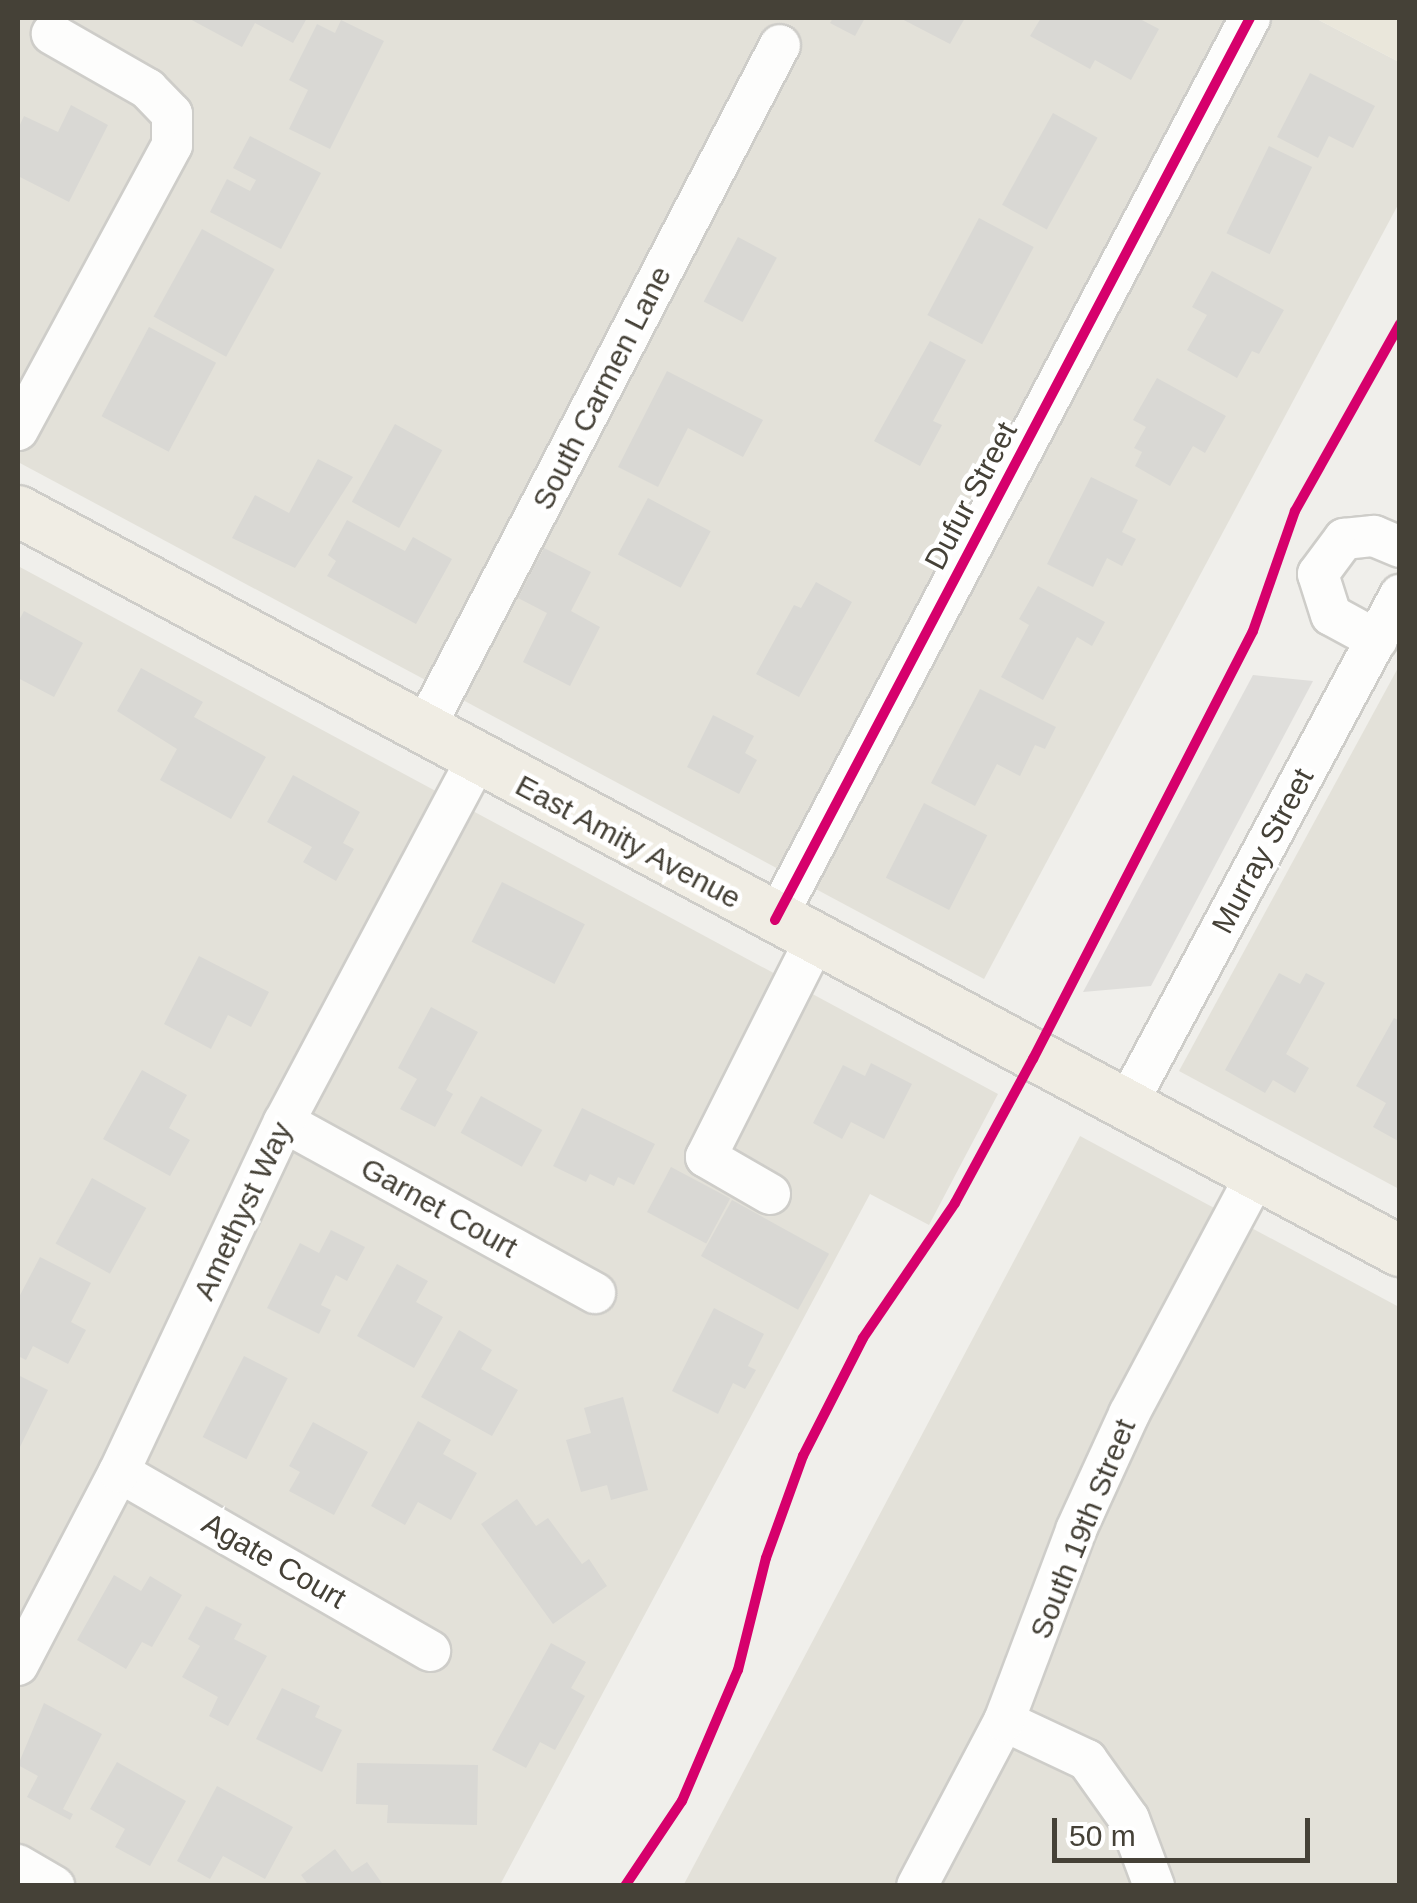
<!DOCTYPE html>
<style>
body{margin:0}
#map{position:relative;width:1417px;height:1903px;overflow:hidden;background:#f0efeb;font-family:Arial,sans-serif}
div>[style]{position:absolute}
[style*='--x']{left:calc(var(--x)*1px);top:calc(var(--y)*1px);width:calc(var(--w)*1px);rotate:calc(var(--a)*1deg)}
.residential>*{inset:0;background:#e3e1d9}
.education>*{inset:0;background:#eae7db}
.parking>*{inset:0;background:#dfdedb}
.building>*{inset:0;background:#d9d8d4;transform-origin:0 0}
.roads{filter:drop-shadow(2px 0 #cecdc9) drop-shadow(-2px 0 #cecdc9) drop-shadow(0 2px #cecdc9) drop-shadow(0 -2px #cecdc9)}
.minor>*{height:40px;margin:-20px;padding:0 20px;transform-origin:20px;border-radius:20px;background:#fdfdfc}
.major>*{height:50px;margin:-25px;padding:0 25px;transform-origin:25px;border-radius:25px;background:#f0ede4}
.cycleway>*{height:10px;margin:-5px;padding:0 5px;transform-origin:5px;border-radius:5px;background:#d6006c}
span{translate:-50% -50%;white-space:nowrap;text-align:center;line-height:1.15;-webkit-text-stroke:9px #fff;paint-order:stroke}
.street-label{font-size:30px;color:#454137}
.frame{position:absolute;inset:0;border:20px solid #454137;pointer-events:none}
.scale{position:absolute;left:1052px;top:1818px;width:258px;height:45px;box-sizing:border-box;border:5px solid #454137;border-top:0;padding-left:12px;font-size:30px;line-height:35px;white-space:nowrap;color:#454137;-webkit-text-stroke:8px #fff;paint-order:stroke}
</style>
<div id="map">
<div class="residential">
<i style="clip-path:polygon(18px 18px,1315px 18px,1399px 62px,1399px 203px,984px 979px,18px 462px)"></i>
<i style="clip-path:polygon(18px 566px,998px 1094px,929px 1225px,870px 1194px,500px 1885px,18px 1885px)"></i>
<i style="clip-path:polygon(1399px 666px,1399px 1189px,1179px 1071px)"></i>
<i style="clip-path:polygon(1080px 1136px,1399px 1307px,1399px 1885px,683px 1886px)"></i>
</div>
<div class="education">
<i style="clip-path:polygon(1315px 18px,1399px 18px,1399px 62px)"></i>
</div>
<div class="parking">
<i style="clip-path:polygon(1253px 675px,1313px 681px,1151px 986px,1083px 992px)"></i>
</div>
<div class="building">
<i style="clip-path:polygon(188px 18px,307px 18px,293px 43px,255px 23px,242px 47px)"></i>
<i style="clip-path:polygon(833px 18px,865px 18px,855px 36px,830px 23px)"></i>
<i style="clip-path:polygon(900px 18px,965px 18px,950px 44px)"></i>
<i style="clip-path:polygon(1041px 18px,1138px 18px,1159px 29px,1131px 80px,1095px 60px,1090px 69px,1030px 36px)"></i>
<i style="clip-path:polygon(341px 20px,384px 41px,330px 149px,289px 129px,308px 90px,289px 80px,317px 24px,335px 33px)"></i>
<i style="clip-path:polygon(1310px 73px,1375px 106px,1353px 148px,1329px 136px,1318px 158px,1277px 137px)"></i>
<i style="clip-path:polygon(71px 105px,108px 125px,69px 202px,18px 176px,18px 129px,24px 116px,58px 132px)"></i>
<i style="left:1053px;top:113px;width:51px;height:105px;rotate:29deg"></i>
<i style="clip-path:polygon(250px 136px,321px 173px,281px 249px,210px 212px,227px 179px,250px 191px,256px 180px,233px 168px)"></i>
<i style="left:1269px;top:146px;width:48px;height:97px;rotate:26deg"></i>
<i style="left:979px;top:218px;width:62px;height:110px;rotate:28deg"></i>
<i style="left:202px;top:229px;width:83px;height:100px;rotate:29deg"></i>
<i style="left:738px;top:237px;width:44px;height:73px;rotate:28deg"></i>
<i style="clip-path:polygon(1212px 271px,1284px 310px,1259px 354px,1252px 351px,1237px 378px,1187px 350px,1207px 315px,1192px 307px)"></i>
<i style="left:149px;top:327px;width:76px;height:101px;rotate:28deg"></i>
<i style="clip-path:polygon(930px 341px,966px 360px,933px 421px,942px 425px,920px 466px,874px 441px)"></i>
<i style="clip-path:polygon(667px 371px,763px 420px,743px 457px,688px 428px,658px 487px,618px 467px)"></i>
<i style="clip-path:polygon(1157px 378px,1226px 416px,1205px 453px,1193px 446px,1170px 486px,1135px 466px,1142px 452px,1134px 448px,1146px 427px,1133px 420px)"></i>
<i style="left:395px;top:424px;width:54px;height:89px;rotate:29deg"></i>
<i style="clip-path:polygon(318px 459px,353px 477px,295px 568px,232px 538px,255px 495px,289px 513px)"></i>
<i style="clip-path:polygon(1091px 477px,1138px 500px,1122px 532px,1136px 539px,1122px 566px,1107px 558px,1093px 587px,1047px 564px)"></i>
<i style="left:648px;top:498px;width:71px;height:64px;rotate:28deg"></i>
<i style="clip-path:polygon(347px 520px,405px 551px,413px 537px,452px 559px,416px 624px,327px 576px,336px 561px,328px 555px)"></i>
<i style="clip-path:polygon(544px 548px,591px 572px,571px 611px,600px 627px,570px 686px,523px 662px,547px 613px,518px 598px)"></i>
<i style="clip-path:polygon(816px 582px,852px 602px,799px 697px,756px 674px,794px 605px,801px 608px)"></i>
<i style="clip-path:polygon(1038px 586px,1105px 622px,1092px 646px,1077px 637px,1043px 700px,1001px 677px,1029px 625px,1019px 619px)"></i>
<i style="clip-path:polygon(24px 611px,83px 643px,54px 697px,18px 678px,18px 622px)"></i>
<i style="clip-path:polygon(141px 668px,203px 702px,194px 717px,266px 757px,231px 819px,160px 780px,177px 749px,117px 711px)"></i>
<i style="clip-path:polygon(980px 689px,1056px 727px,1045px 749px,1035px 745px,1020px 776px,997px 764px,975px 806px,931px 783px)"></i>
<i style="clip-path:polygon(713px 715px,754px 736px,745px 753px,757px 760px,739px 794px,687px 767px)"></i>
<i style="clip-path:polygon(293px 775px,360px 812px,343px 843px,354px 849px,336px 881px,303px 862px,312px 847px,267px 822px)"></i>
<i style="left:924px;top:803px;width:71px;height:84px;rotate:27deg"></i>
<i style="left:502px;top:882px;width:93px;height:67px;rotate:27deg"></i>
<i style="clip-path:polygon(199px 956px,269px 992px,251px 1027px,228px 1015px,211px 1049px,164px 1024px)"></i>
<i style="clip-path:polygon(1279px 973px,1300px 984px,1306px 973px,1325px 983px,1286px 1054px,1309px 1068px,1295px 1093px,1273px 1080px,1265px 1093px,1225px 1070px)"></i>
<i style="clip-path:polygon(431px 1007px,478px 1032px,446px 1090px,453px 1094px,435px 1127px,400px 1109px,417px 1079px,398px 1068px)"></i>
<i style="clip-path:polygon(1394px 1018px,1400px 1021px,1400px 1142px,1373px 1127px,1386px 1103px,1356px 1086px)"></i>
<i style="clip-path:polygon(871px 1063px,912px 1084px,884px 1139px,851px 1122px,842px 1139px,813px 1123px,843px 1065px,865px 1076px)"></i>
<i style="clip-path:polygon(142px 1070px,187px 1095px,169px 1128px,190px 1140px,170px 1176px,103px 1139px)"></i>
<i style="left:481px;top:1096px;width:70px;height:42px;rotate:29deg"></i>
<i style="clip-path:polygon(582px 1108px,655px 1144px,634px 1185px,618px 1177px,614px 1186px,590px 1174px,586px 1182px,553px 1166px)"></i>
<i style="left:671px;top:1167px;width:67px;height:51px;rotate:28deg"></i>
<i style="left:92px;top:1178px;width:62px;height:75px;rotate:29deg"></i>
<i style="left:732px;top:1200px;width:111px;height:64px;rotate:29deg"></i>
<i style="clip-path:polygon(331px 1230px,365px 1247px,347px 1281px,336px 1275px,321px 1305px,331px 1310px,319px 1334px,267px 1308px,300px 1243px,319px 1253px)"></i>
<i style="clip-path:polygon(40px 1257px,91px 1283px,71px 1322px,86px 1330px,68px 1364px,33px 1346px,26px 1360px,18px 1356px,18px 1299px)"></i>
<i style="clip-path:polygon(397px 1264px,428px 1281px,416px 1302px,443px 1317px,414px 1368px,357px 1336px)"></i>
<i style="clip-path:polygon(714px 1308px,764px 1334px,748px 1366px,756px 1370px,745px 1389px,733px 1383px,718px 1414px,672px 1391px)"></i>
<i style="clip-path:polygon(459px 1330px,492px 1350px,481px 1369px,518px 1390px,492px 1436px,421px 1397px)"></i>
<i style="left:244px;top:1356px;width:49px;height:91px;rotate:27deg"></i>
<i style="clip-path:polygon(18px 1375px,48px 1390px,18px 1451px)"></i>
<i style="clip-path:polygon(623px 1397px,648px 1490px,611px 1500px,607px 1485px,581px 1492px,566px 1440px,591px 1433px,584px 1408px)"></i>
<i style="clip-path:polygon(418px 1421px,451px 1440px,443px 1454px,477px 1473px,451px 1520px,418px 1502px,405px 1525px,371px 1506px)"></i>
<i style="clip-path:polygon(313px 1422px,368px 1452px,334px 1515px,289px 1491px,300px 1472px,289px 1466px)"></i>
<i style="clip-path:polygon(517px 1499px,536px 1526px,548px 1518px,582px 1564px,589px 1559px,607px 1586px,553px 1624px,481px 1524px)"></i>
<i style="clip-path:polygon(114px 1575px,141px 1591px,150px 1576px,182px 1595px,152px 1647px,142px 1642px,126px 1669px,77px 1640px)"></i>
<i style="clip-path:polygon(206px 1606px,242px 1624px,234px 1639px,267px 1656px,228px 1726px,209px 1716px,218px 1697px,182px 1677px,200px 1646px,188px 1639px)"></i>
<i style="clip-path:polygon(551px 1643px,586px 1662px,571px 1688px,585px 1696px,555px 1750px,540px 1742px,526px 1768px,492px 1750px)"></i>
<i style="clip-path:polygon(282px 1688px,320px 1706px,315px 1717px,342px 1730px,322px 1772px,256px 1739px)"></i>
<i style="clip-path:polygon(44px 1703px,102px 1734px,63px 1809px,73px 1814px,70px 1820px,27px 1797px,38px 1776px,18px 1765px)"></i>
<i style="clip-path:polygon(117px 1762px,186px 1801px,150px 1866px,115px 1847px,125px 1829px,90px 1809px)"></i>
<i style="clip-path:polygon(357px 1763px,478px 1765px,477px 1825px,387px 1823px,388px 1805px,356px 1804px)"></i>
<i style="clip-path:polygon(217px 1786px,293px 1827px,265px 1879px,223px 1856px,210px 1879px,177px 1861px)"></i>
<i style="clip-path:polygon(335px 1849px,352px 1872px,367px 1862px,384px 1886px,309px 1886px,301px 1875px)"></i>
</div>
<div class="roads">
<div class="minor">
<i style="--x:18;--y:430;--w:324;--a:-61.6"></i>
<i style="--x:172;--y:145;--w:31;--a:-90"></i>
<i style="--x:172;--y:114;--w:35;--a:-134"></i>
<i style="--x:148;--y:89;--w:111;--a:-150.2"></i>
<i style="--x:1377;--y:640;--w:52;--a:-151.5"></i>
<i style="--x:1331;--y:615;--w:43;--a:-107.6"></i>
<i style="--x:1318;--y:574;--w:44;--a:-53.4"></i>
<i style="--x:1344;--y:539;--w:30;--a:-6"></i>
<i style="--x:1374;--y:536;--w:28;--a:23"></i>
<i style="--x:423;--y:731;--w:773;--a:-62.51"></i>
<i style="--x:775;--y:920;--w:1019;--a:-62.23"></i>
<i style="--x:1126;--y:1106;--w:580;--a:-61.8"></i>
<i style="--x:284;--y:1122;--w:355;--a:28.8"></i>
<i style="--x:770;--y:1194;--w:74;--a:-150"></i>
<i style="--x:706;--y:1157;--w:241;--a:-63.3"></i>
<i style="--x:119;--y:1472;--w:359;--a:29.9"></i>
<i style="--x:18;--y:1665;--w:218;--a:-62.4"></i>
<i style="--x:119;--y:1472;--w:387;--a:-64.8"></i>
<i style="--x:284;--y:1122;--w:409;--a:-62"></i>
<i style="--x:1004;--y:1721;--w:92;--a:25.2"></i>
<i style="--x:1087;--y:1760;--w:72;--a:54.6"></i>
<i style="--x:1129;--y:1819;--w:72;--a:69.5"></i>
<i style="--x:18;--y:1865;--w:42;--a:30.3"></i>
<i style="--x:917;--y:1886;--w:187;--a:-62.2"></i>
<i style="--x:1004;--y:1721;--w:204;--a:-69.3"></i>
<i style="--x:1076;--y:1530;--w:128;--a:-65.4"></i>
<i style="--x:1129;--y:1414;--w:271;--a:-62"></i>
</div>
<div class="major">
<i style="--x:18;--y:511;--w:1568;--a:28.17"></i>
</div>
</div>
<div class="cycleway">
<i style="--x:775;--y:920;--w:1019;--a:-62.23"></i>
<i style="--x:625;--y:1886;--w:102;--a:-56.2"></i>
<i style="--x:682;--y:1801;--w:142;--a:-66.9"></i>
<i style="--x:738;--y:1670;--w:115;--a:-76"></i>
<i style="--x:766;--y:1558;--w:109;--a:-70.1"></i>
<i style="--x:803;--y:1456;--w:132;--a:-63"></i>
<i style="--x:863;--y:1338;--w:163;--a:-55.7"></i>
<i style="--x:955;--y:1203;--w:164;--a:-61.6"></i>
<i style="--x:1033;--y:1059;--w:481;--a:-62.8"></i>
<i style="--x:1253;--y:631;--w:127;--a:-70.7"></i>
<i style="--x:1295;--y:511;--w:214;--a:-60.7"></i>
</div>
<div class="street-label">
<span style="left:602px;top:388px;rotate:-63deg">South Carmen Lane</span>
<span style="left:971px;top:496px;rotate:-62deg">Dufur Street</span>
<span style="left:628px;top:842px;rotate:28deg">East Amity Avenue</span>
<span style="left:1263px;top:851px;rotate:-62deg">Murray Street</span>
<span style="left:439px;top:1208px;rotate:29deg">Garnet Court</span>
<span style="left:243px;top:1211px;rotate:-65deg">Amethyst Way</span>
<span style="left:1083px;top:1529px;rotate:-68deg">South 19th Street</span>
<span style="left:274px;top:1561px;rotate:30deg">Agate Court</span>
</div>
<div class="frame"></div>
<div class="scale">50 m</div>
</div>
